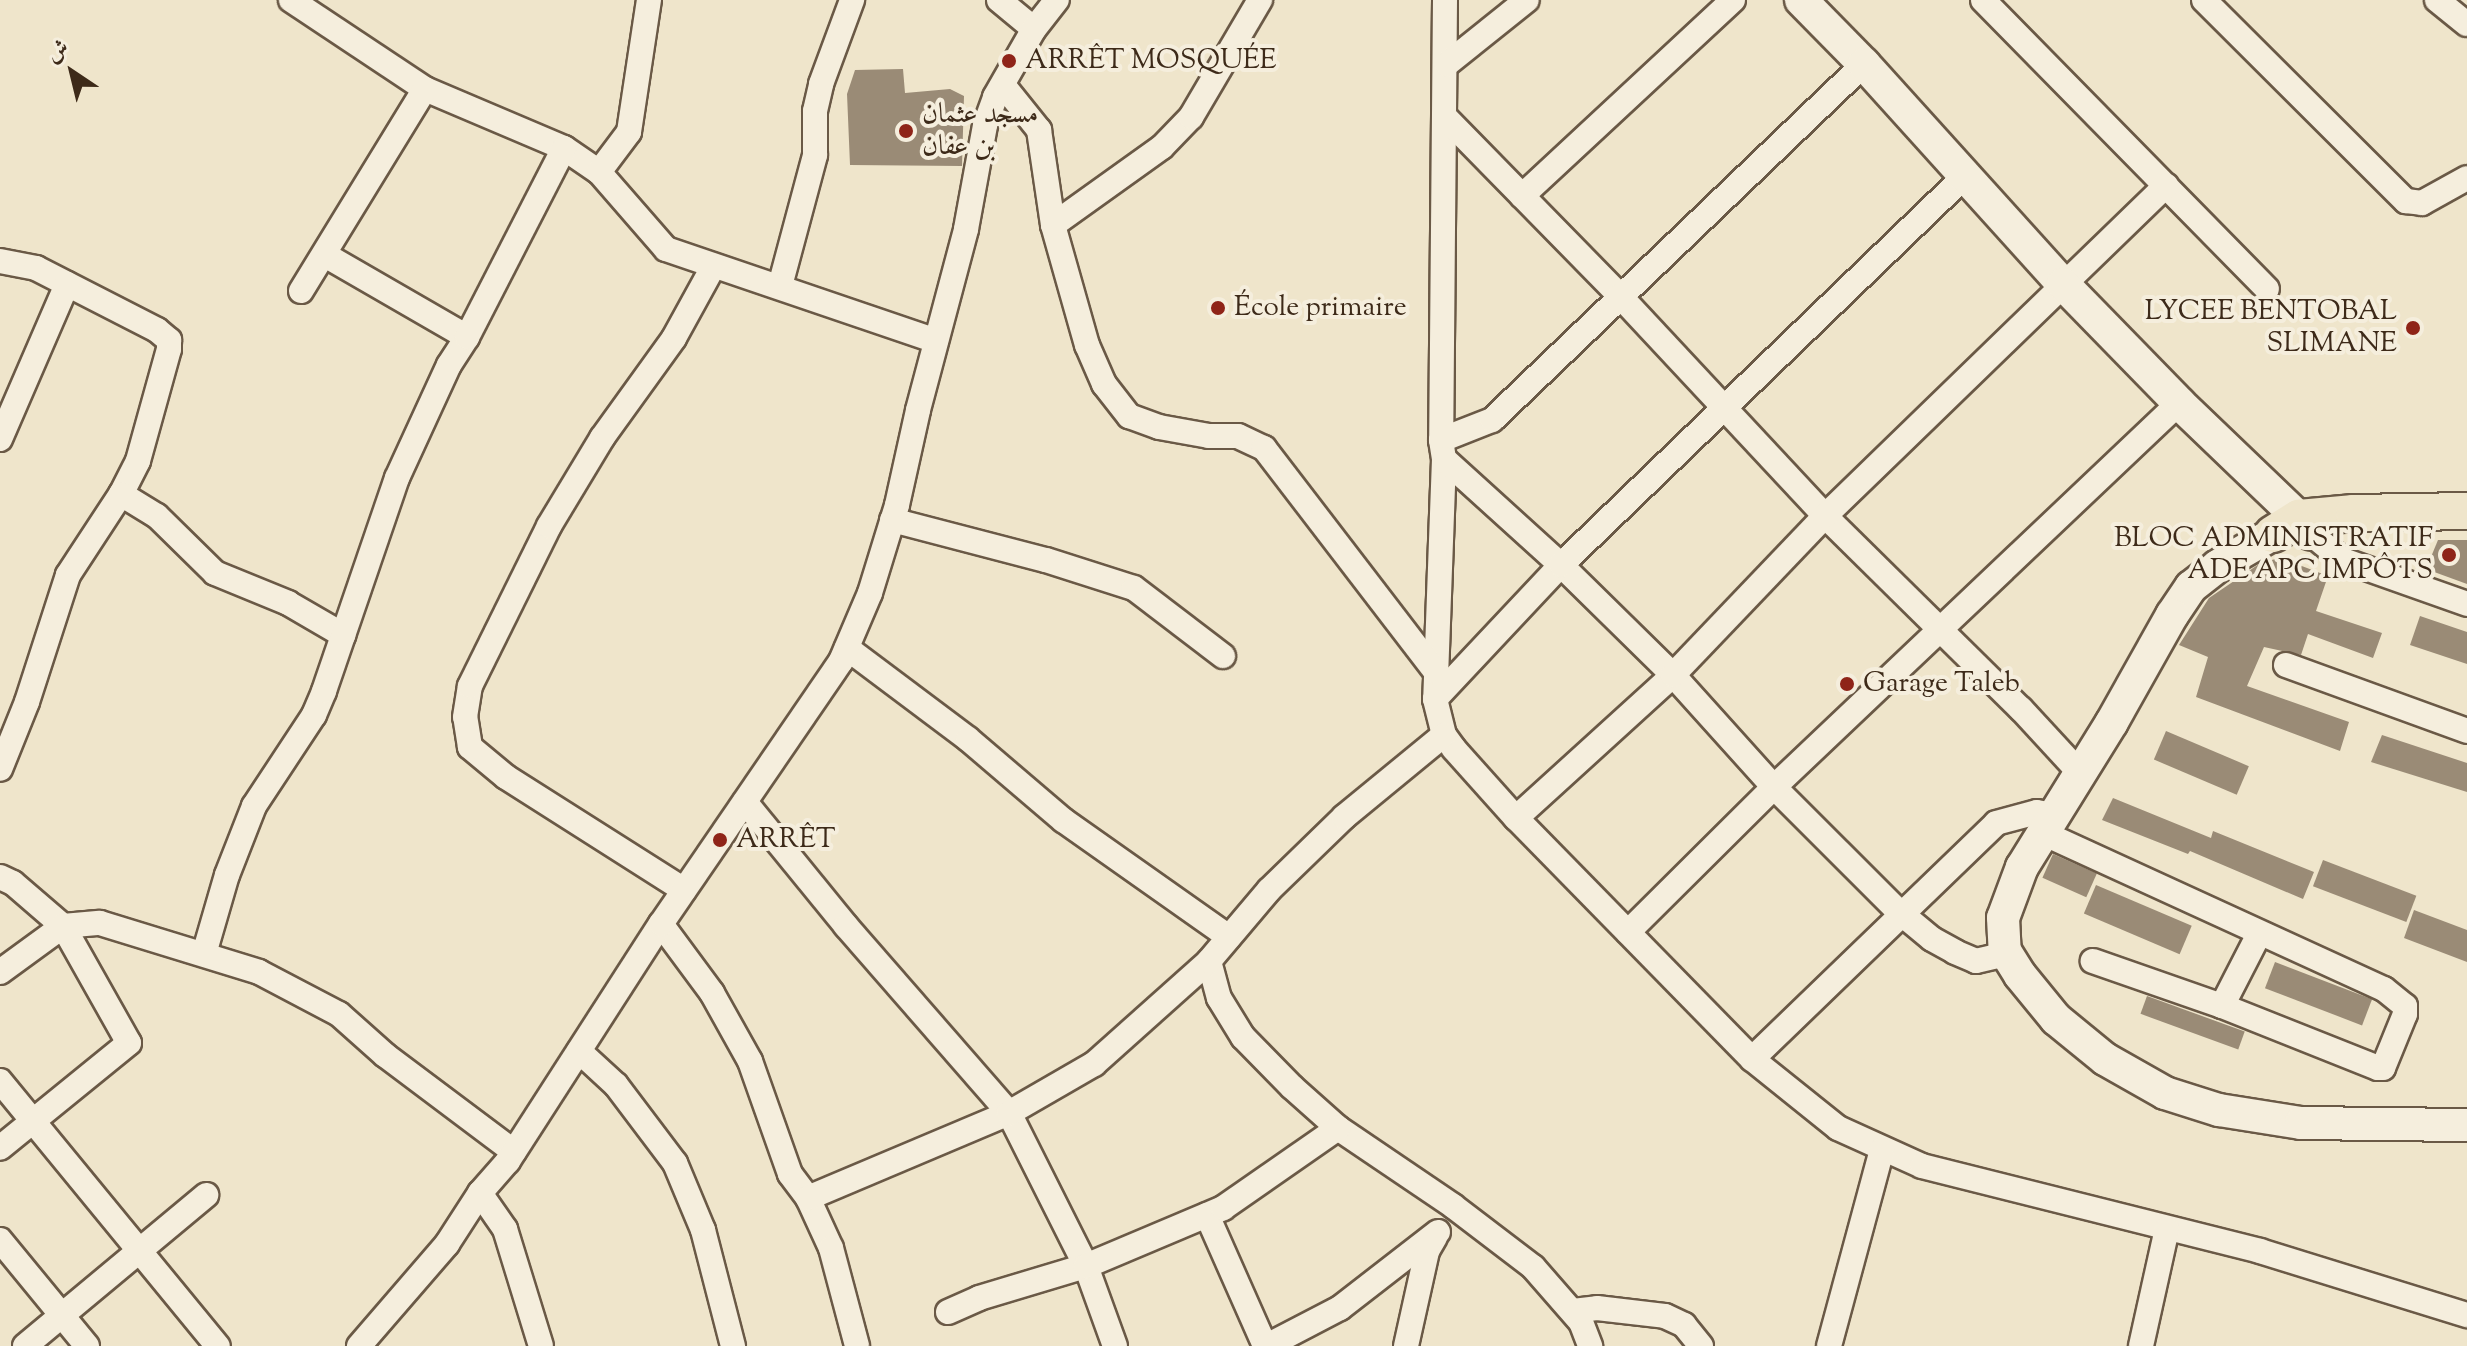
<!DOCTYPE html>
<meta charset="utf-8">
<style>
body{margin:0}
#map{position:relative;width:2467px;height:1346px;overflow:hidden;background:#efe5cb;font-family:"Sorts Mill Goudy",Amiri,serif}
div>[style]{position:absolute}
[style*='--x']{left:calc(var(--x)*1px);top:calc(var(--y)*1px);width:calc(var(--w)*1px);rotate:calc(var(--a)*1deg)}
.building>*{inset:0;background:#9a8b76;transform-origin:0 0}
.roads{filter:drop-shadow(2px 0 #6a5946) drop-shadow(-2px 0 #6a5946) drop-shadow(0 2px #6a5946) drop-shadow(0 -2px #6a5946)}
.street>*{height:24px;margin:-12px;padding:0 12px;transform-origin:12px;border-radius:12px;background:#f5eedd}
.secondary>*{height:32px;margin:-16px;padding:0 16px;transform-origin:16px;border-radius:16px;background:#f5eedd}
.primary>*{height:36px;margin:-18px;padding:0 18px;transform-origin:18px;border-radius:18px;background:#efe5cb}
.dots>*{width:22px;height:22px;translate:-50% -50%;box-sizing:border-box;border:4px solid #f5eedd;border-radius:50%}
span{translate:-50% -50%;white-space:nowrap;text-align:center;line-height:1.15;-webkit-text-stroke:8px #f5eedd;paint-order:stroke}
.poi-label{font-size:28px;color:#3d2a19}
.left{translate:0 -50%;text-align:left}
.right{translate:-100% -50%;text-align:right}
.north{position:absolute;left:32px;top:32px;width:80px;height:80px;-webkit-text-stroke:6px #f5eedd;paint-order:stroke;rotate:325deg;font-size:22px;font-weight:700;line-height:32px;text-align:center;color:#3d2a19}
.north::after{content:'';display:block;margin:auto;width:28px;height:36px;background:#3d2a19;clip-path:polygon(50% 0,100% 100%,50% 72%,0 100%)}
</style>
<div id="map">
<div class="building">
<i style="clip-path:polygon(903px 69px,905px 93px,950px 89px,964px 96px,962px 166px,850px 165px,847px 94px,855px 70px)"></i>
<i style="clip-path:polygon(2438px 540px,2467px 540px,2467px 584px,2426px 569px)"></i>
<i style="clip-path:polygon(2281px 558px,2328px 576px,2316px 611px,2382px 633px,2373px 658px,2308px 634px,2301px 655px,2264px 647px,2247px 686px,2349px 722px,2340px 751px,2196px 697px,2208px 657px,2179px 645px,2209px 598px,2262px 562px)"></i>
<i style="clip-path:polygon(2420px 616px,2467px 632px,2467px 664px,2410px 645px)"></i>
<i style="left:2166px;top:731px;width:90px;height:31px;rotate:23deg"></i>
<i style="clip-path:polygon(2382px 735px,2467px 763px,2467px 792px,2371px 762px)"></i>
<i style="clip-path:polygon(2113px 798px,2211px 838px,2213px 831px,2314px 872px,2303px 899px,2190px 851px,2188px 854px,2102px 820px)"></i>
<i style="left:2053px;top:854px;width:48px;height:26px;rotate:24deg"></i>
<i style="left:2323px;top:860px;width:100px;height:28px;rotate:21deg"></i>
<i style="left:2096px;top:885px;width:104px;height:31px;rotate:23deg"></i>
<i style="clip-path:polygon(2414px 910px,2467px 930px,2467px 962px,2404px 938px)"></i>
<i style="left:2275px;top:962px;width:104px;height:28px;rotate:21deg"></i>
<i style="left:2147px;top:996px;width:104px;height:19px;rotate:20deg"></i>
</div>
<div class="roads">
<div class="street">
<i style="--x:291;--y:0;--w:161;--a:33.6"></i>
<i style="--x:425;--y:89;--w:151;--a:23"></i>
<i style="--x:564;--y:148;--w:42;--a:34.4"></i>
<i style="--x:599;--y:172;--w:102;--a:49"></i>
<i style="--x:666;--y:249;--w:285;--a:18.8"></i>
<i style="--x:999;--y:0;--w:45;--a:39.6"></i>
<i style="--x:1445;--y:0;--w:440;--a:90.5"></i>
<i style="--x:1441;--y:440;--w:19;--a:81"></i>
<i style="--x:1444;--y:459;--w:240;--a:92.1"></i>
<i style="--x:1435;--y:699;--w:37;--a:76"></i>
<i style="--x:1444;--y:735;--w:17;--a:54"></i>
<i style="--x:1454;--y:749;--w:93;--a:48.1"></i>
<i style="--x:1516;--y:818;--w:337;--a:45.6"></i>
<i style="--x:1752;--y:1059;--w:110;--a:38.7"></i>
<i style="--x:1838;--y:1128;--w:92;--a:24.3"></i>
<i style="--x:1922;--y:1166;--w:349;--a:14.1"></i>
<i style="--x:2260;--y:1251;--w:217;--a:17.2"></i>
<i style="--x:1983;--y:0;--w:405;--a:45.5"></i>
<i style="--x:2204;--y:0;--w:285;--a:44.9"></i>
<i style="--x:2406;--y:201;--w:16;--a:7"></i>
<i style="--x:2422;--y:203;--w:51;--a:-29.1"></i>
<i style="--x:2437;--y:0;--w:38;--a:39"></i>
<i style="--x:1447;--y:64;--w:102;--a:-38.7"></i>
<i style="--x:1003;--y:85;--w:58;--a:51.3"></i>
<i style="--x:1039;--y:130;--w:96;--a:81.6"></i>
<i style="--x:1053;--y:225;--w:125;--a:74.2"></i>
<i style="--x:1087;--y:345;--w:43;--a:66.4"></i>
<i style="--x:1104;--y:384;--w:41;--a:52"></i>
<i style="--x:1129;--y:416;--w:32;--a:20"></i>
<i style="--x:1159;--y:427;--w:51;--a:10.2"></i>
<i style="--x:1209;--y:436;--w:29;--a:0"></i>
<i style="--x:1238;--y:436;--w:29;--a:25"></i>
<i style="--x:1264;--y:448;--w:281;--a:52.5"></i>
<i style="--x:1444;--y:116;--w:252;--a:45.6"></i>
<i style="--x:1620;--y:296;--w:301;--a:47"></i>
<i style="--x:1825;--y:516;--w:275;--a:44.6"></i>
<i style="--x:2021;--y:709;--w:87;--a:47.3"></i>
<i style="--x:599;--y:172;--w:50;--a:-53.1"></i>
<i style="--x:629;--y:132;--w:134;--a:-81.4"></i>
<i style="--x:1522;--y:196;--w:288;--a:-42.9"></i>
<i style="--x:1053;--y:225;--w:134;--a:-35.6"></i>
<i style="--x:1162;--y:147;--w:42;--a:-46"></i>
<i style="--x:1191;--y:117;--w:136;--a:-59.5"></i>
<i style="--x:325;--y:255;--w:164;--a:30"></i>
<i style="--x:0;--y:261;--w:37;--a:11"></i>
<i style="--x:36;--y:268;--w:136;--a:27.1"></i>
<i style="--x:157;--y:330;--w:16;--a:40"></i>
<i style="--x:169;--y:340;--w:9;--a:90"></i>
<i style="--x:169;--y:349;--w:116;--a:105.5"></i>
<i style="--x:138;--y:461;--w:37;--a:117"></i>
<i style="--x:121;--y:494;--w:97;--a:123.2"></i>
<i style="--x:68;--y:575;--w:133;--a:107.9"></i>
<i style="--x:27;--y:702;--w:72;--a:111.9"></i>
<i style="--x:780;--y:286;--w:136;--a:-75"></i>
<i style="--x:815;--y:155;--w:44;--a:-90"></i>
<i style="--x:815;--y:111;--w:28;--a:-77"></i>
<i style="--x:821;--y:84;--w:90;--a:-69.7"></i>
<i style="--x:301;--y:291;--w:237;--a:-58.5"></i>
<i style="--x:0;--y:439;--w:169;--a:-66.6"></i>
<i style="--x:1441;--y:440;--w:55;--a:-21.4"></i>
<i style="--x:1492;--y:420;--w:515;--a:-43.74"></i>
<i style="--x:1444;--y:459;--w:158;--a:42.2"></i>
<i style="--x:1561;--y:565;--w:157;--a:44.5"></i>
<i style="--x:1673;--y:675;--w:151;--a:48"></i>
<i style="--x:1774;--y:787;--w:174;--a:45"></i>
<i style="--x:1897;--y:910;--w:45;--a:39.6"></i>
<i style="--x:1932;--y:939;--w:26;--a:29"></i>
<i style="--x:1955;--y:952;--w:23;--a:23"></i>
<i style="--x:1976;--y:961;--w:32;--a:-13"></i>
<i style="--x:121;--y:494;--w:42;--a:31.4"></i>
<i style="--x:157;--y:516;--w:81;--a:44.5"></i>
<i style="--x:215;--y:573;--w:79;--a:22.3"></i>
<i style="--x:288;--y:603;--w:64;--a:30.2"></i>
<i style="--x:892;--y:520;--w:159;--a:14.6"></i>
<i style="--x:1046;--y:560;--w:92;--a:17.7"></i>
<i style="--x:1134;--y:588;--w:112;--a:37.4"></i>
<i style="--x:2310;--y:533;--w:43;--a:39.3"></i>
<i style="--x:2343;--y:560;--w:132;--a:19.5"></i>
<i style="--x:847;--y:648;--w:151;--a:36.9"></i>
<i style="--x:968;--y:739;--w:125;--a:40.5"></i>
<i style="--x:1063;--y:820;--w:203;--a:35.2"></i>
<i style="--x:2286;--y:665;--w:193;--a:20"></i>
<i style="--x:1435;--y:699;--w:184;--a:-46.8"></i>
<i style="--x:1561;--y:565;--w:562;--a:-43.92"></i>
<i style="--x:745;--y:802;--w:160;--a:50.8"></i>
<i style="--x:846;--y:926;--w:248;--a:48.9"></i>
<i style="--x:1009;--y:1113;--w:171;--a:63.3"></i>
<i style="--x:1086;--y:1266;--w:85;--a:70.1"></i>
<i style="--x:1516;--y:818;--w:212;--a:-42.3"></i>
<i style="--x:1673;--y:675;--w:220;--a:-46.3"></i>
<i style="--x:1825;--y:516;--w:475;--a:-44.1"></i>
<i style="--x:2043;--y:833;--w:375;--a:24.6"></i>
<i style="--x:2384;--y:989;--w:27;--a:39"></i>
<i style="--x:2405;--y:1006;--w:8;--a:90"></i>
<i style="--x:2405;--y:1014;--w:58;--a:112.2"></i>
<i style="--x:2383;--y:1068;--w:5;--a:180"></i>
<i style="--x:2378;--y:1068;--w:168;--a:-158.3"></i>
<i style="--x:2222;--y:1006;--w:137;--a:-160.8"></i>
<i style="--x:0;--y:877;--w:14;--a:25"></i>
<i style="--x:13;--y:883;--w:66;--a:40.7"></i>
<i style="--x:63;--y:926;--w:134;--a:60.6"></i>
<i style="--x:129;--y:1043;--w:166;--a:140.9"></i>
<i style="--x:684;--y:890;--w:211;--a:-147.6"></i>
<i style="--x:506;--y:777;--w:47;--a:-140.2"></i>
<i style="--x:470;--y:747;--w:30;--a:-99"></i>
<i style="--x:465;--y:717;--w:31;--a:-81"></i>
<i style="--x:470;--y:686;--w:178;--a:-63.7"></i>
<i style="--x:549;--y:526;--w:103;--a:-58.9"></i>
<i style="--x:602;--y:438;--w:123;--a:-54.2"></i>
<i style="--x:674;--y:338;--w:81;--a:-61.2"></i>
<i style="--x:661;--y:924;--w:86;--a:53.5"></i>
<i style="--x:712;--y:993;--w:78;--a:60.8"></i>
<i style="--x:750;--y:1061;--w:120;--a:70.5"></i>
<i style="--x:790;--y:1174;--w:30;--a:53"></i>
<i style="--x:808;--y:1198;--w:55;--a:65.3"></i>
<i style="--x:831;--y:1248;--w:101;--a:75.1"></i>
<i style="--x:1628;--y:932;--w:206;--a:-44.8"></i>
<i style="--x:1774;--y:787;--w:558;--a:-43.48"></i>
<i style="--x:204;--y:954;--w:82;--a:-73.8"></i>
<i style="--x:227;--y:875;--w:74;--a:-68.6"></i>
<i style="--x:254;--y:806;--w:109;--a:-56.6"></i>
<i style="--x:314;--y:715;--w:26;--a:-67"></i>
<i style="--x:324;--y:691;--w:225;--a:-71.1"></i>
<i style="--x:397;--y:478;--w:124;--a:-65.3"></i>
<i style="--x:449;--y:365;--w:33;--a:-57"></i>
<i style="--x:467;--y:337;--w:212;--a:-62.8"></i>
<i style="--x:1209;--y:961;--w:38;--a:75"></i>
<i style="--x:1219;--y:998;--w:46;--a:58.4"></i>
<i style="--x:1243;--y:1037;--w:70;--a:45.6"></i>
<i style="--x:1292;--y:1087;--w:62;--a:41.7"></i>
<i style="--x:1338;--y:1128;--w:139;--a:34.1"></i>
<i style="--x:1453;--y:1206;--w:101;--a:37.3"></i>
<i style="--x:1533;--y:1267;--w:73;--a:48.9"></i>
<i style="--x:1581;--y:1322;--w:26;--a:69"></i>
<i style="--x:0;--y:972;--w:78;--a:-36.1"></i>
<i style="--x:63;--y:926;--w:37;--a:-5"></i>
<i style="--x:100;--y:923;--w:166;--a:17.1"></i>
<i style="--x:259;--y:972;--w:90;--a:27.7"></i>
<i style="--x:339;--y:1014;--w:62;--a:41.7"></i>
<i style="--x:385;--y:1055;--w:161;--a:36.9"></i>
<i style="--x:2222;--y:1006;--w:81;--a:-62.8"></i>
<i style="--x:579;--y:1051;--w:50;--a:42.6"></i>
<i style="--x:616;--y:1085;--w:98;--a:52.9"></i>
<i style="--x:675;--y:1163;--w:73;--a:67.3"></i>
<i style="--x:703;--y:1230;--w:120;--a:75.5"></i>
<i style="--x:1752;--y:1059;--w:339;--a:-44"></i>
<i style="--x:1996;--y:823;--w:42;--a:-15"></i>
<i style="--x:2037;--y:812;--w:17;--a:10"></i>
<i style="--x:0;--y:1081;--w:343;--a:50.6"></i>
<i style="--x:480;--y:1193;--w:44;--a:55.2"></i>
<i style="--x:505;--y:1229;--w:122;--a:72.9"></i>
<i style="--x:808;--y:1198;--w:218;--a:-22.9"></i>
<i style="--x:1009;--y:1113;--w:98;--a:-30"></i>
<i style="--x:1094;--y:1064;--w:154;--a:-41.8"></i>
<i style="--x:1209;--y:961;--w:93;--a:-49.8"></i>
<i style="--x:1269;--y:890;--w:105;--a:-44.2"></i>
<i style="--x:1344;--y:817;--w:129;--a:-39.4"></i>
<i style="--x:1207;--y:1215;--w:143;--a:66.1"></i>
<i style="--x:0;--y:1240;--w:137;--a:50.6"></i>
<i style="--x:1573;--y:1311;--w:24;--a:-7"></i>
<i style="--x:1597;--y:1308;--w:68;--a:6.7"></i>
<i style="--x:1665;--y:1316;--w:21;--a:25"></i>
<i style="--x:1684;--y:1325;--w:27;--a:51"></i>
<i style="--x:948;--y:1312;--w:34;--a:-24"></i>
<i style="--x:979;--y:1298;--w:112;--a:-16.7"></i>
<i style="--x:1086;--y:1266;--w:149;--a:-22.9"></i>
<i style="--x:1223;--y:1208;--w:140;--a:-34.8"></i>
<i style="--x:25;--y:1346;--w:236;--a:-39.8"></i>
<i style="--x:359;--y:1346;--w:135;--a:-49.2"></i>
<i style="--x:447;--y:1244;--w:61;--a:-57.1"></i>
<i style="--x:480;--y:1193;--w:43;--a:-48.8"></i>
<i style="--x:508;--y:1161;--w:282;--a:-57.2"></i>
<i style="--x:661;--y:924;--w:319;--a:-55.6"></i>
<i style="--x:841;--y:661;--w:74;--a:-66.9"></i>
<i style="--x:870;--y:593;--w:92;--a:-72.9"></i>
<i style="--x:897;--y:505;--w:97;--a:-77.5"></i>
<i style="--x:918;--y:410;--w:187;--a:-75.1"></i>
<i style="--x:966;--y:229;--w:106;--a:-79.6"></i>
<i style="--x:985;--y:125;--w:30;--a:-70"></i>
<i style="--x:995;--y:97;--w:78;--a:-60.2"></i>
<i style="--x:1034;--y:29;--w:37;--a:-52"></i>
<i style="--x:1267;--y:1346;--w:82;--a:-27.5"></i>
<i style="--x:1340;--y:1308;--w:124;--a:-37.8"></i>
<i style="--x:1406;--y:1346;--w:97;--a:-77.5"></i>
<i style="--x:1427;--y:1251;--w:16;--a:-60"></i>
<i style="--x:1829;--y:1346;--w:203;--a:-74.9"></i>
<i style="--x:2141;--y:1346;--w:120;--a:-77.5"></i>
</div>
<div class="secondary">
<i style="--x:1801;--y:0;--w:90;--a:45.5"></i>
<i style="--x:1864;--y:64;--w:297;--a:47.9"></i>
<i style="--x:2063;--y:284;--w:166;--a:45.7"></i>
<i style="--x:2179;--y:403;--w:166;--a:43.8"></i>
<i style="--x:2299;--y:518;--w:19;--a:54"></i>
<i style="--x:2273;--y:534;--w:64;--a:149.8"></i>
<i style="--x:2218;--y:566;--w:34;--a:142"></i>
<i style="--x:2191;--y:587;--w:34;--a:124"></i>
<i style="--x:2172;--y:615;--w:123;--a:119.3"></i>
<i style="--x:2112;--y:722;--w:171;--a:121.8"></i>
<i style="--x:2022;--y:867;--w:54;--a:110.4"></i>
<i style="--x:2003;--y:918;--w:33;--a:87"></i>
<i style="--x:2005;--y:951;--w:28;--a:58"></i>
<i style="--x:2020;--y:975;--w:57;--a:50.7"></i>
<i style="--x:2056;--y:1019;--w:63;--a:39.2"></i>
<i style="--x:2105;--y:1059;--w:69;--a:29.5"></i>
<i style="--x:2165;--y:1093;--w:57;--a:17.5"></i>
<i style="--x:2219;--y:1110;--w:83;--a:9"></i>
<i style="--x:2301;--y:1123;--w:166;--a:0.7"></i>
</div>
<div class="primary">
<i style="--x:2273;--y:534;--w:31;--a:-32"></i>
<i style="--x:2299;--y:518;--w:55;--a:-5.2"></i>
<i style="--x:2354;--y:513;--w:113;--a:-1"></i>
</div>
</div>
<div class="dots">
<i style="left:1009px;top:61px;background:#8f2418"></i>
<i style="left:906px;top:131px;background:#8f2418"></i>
<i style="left:1218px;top:308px;background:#8f2418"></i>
<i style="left:2413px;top:328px;background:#8f2418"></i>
<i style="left:2449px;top:555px;background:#8f2418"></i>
<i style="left:1847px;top:684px;background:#8f2418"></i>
<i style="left:720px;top:840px;background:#8f2418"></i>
</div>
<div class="poi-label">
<span class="left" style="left:1025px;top:61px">ARRÊT MOSQUÉE</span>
<span class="left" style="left:922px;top:131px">مسجد عثمان<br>بن عفان</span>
<span class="left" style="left:1234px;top:308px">École primaire</span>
<span class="right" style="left:2397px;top:328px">LYCEE BENTOBAL<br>SLIMANE</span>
<span class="right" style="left:2433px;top:555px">BLOC ADMINISTRATIF<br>ADE APC IMPÔTS</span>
<span class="left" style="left:1863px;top:684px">Garage Taleb</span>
<span class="left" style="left:736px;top:840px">ARRÊT</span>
</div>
<div class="north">ش</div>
</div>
